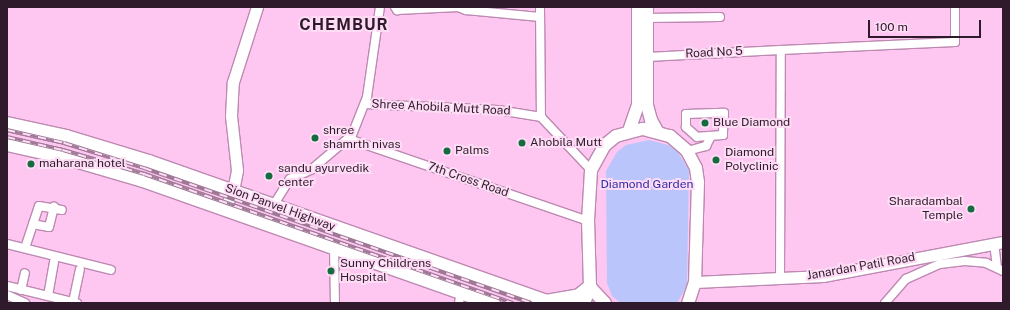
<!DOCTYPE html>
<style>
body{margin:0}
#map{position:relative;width:1010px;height:310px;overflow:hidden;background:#fec7f1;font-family:"Public Sans",sans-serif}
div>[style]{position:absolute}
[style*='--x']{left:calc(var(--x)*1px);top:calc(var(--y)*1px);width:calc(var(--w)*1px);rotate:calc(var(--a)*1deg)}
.green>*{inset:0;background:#bac6fb}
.roads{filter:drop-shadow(1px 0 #bd89b1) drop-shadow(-1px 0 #bd89b1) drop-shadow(0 1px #bd89b1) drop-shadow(0 -1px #bd89b1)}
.minor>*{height:8px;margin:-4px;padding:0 4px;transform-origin:4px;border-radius:4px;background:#fff}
.tertiary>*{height:11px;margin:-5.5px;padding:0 5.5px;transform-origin:5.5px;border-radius:5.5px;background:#fff}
.secondary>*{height:12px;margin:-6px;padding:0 6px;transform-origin:6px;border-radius:6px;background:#fff}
.trunk>*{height:14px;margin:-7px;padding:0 7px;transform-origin:7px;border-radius:7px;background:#fff}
.rail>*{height:4px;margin-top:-2px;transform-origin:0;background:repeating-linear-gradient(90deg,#fedcf6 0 8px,#9f7896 0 16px);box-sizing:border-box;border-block:1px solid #9f7896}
.dots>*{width:11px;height:11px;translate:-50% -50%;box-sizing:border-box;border:2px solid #fedcf6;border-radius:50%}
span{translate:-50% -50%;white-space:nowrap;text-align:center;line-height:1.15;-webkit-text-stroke:4px #fedcf6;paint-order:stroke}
.street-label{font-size:12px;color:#2e1a2a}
.poi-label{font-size:12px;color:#2e1a2a}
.left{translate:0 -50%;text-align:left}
.right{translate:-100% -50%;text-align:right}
.park-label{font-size:12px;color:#302da6}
.district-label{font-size:16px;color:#2e1a2a;font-weight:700;letter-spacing:1px}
.frame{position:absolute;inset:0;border:8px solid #2e1a2a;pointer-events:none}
.scale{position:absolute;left:868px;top:20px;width:113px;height:18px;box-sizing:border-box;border:2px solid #2e1a2a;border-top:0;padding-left:5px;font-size:12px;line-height:14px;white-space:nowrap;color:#2e1a2a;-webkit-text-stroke:3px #fedcf6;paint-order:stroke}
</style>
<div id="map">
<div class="green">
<i style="clip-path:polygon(649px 140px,668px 145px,677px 151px,689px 170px,687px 286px,677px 303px,621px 303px,612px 296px,607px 283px,606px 171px,617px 152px,626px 145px)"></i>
</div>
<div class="roads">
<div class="minor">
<i style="--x:395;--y:7;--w:4;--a:56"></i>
<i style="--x:397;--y:10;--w:62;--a:-2.8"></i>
<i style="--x:458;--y:7;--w:9;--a:21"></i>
<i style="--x:466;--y:10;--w:74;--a:5.4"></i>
<i style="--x:540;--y:7;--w:110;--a:89.5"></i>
<i style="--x:541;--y:117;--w:73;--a:46.7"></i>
<i style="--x:647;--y:18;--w:73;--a:-0.8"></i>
<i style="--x:647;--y:57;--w:134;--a:-3"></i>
<i style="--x:365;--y:104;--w:133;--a:2.6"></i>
<i style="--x:498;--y:110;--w:44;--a:9.2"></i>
<i style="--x:724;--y:113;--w:22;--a:93"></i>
<i style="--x:723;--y:135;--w:26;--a:176"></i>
<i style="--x:697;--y:137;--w:15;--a:-138"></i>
<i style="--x:686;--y:127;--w:13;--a:-90"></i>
<i style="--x:686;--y:114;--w:38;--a:-2"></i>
<i style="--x:349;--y:139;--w:253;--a:18.9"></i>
<i style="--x:687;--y:151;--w:20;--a:-15"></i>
<i style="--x:706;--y:146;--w:11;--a:-63"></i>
<i style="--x:273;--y:206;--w:32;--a:-58"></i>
<i style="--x:290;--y:179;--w:24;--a:-24"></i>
<i style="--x:312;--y:169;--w:52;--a:-40.4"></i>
<i style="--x:352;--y:135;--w:41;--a:-68.5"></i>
<i style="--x:367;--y:97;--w:91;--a:-81.8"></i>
<i style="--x:33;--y:224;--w:16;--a:11"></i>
<i style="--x:49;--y:227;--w:21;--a:-76"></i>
<i style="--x:994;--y:243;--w:24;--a:83"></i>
<i style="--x:7;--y:244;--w:107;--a:14"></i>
<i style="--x:334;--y:247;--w:56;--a:89"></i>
<i style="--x:25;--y:248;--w:44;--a:-71.6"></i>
<i style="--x:39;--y:206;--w:23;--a:10"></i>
<i style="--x:780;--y:280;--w:230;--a:-89.8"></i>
<i style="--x:781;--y:50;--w:174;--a:-2.6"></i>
<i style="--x:955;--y:42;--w:35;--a:-90"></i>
<i style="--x:7;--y:286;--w:72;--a:13.7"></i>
<i style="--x:21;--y:290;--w:17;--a:-77"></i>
<i style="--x:7;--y:295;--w:20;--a:24"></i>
<i style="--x:48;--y:296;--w:35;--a:-80"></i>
<i style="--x:73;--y:302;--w:33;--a:-78"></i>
<i style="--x:459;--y:303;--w:11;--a:-80"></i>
<i style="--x:885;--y:303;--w:32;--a:-49"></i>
<i style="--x:906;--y:279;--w:37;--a:-24"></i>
<i style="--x:940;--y:264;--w:25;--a:-7"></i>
<i style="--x:965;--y:261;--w:21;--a:5"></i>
<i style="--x:986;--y:263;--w:19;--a:25"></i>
</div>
<div class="tertiary">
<i style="--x:225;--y:208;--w:19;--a:-65"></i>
<i style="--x:233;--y:191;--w:21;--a:-79"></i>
<i style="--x:237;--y:170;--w:54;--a:-96.3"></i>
<i style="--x:231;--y:116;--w:34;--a:-87"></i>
<i style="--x:233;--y:82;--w:79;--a:-72.3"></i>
<i style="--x:695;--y:282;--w:128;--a:-2.7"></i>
<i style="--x:823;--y:276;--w:183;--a:-10.7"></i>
</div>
<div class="secondary">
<i style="--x:647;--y:7;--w:98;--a:90"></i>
<i style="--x:647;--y:105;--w:16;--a:75"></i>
<i style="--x:651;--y:120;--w:13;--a:61"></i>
<i style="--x:629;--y:131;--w:28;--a:-71"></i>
<i style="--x:638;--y:105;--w:98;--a:-90"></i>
<i style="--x:590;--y:287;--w:22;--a:47"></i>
<i style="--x:584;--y:303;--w:17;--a:-69"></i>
<i style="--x:590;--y:287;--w:66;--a:-91.7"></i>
<i style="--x:588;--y:221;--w:51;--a:-86.6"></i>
<i style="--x:591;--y:170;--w:29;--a:-61"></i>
<i style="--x:605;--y:145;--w:14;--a:-39"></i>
<i style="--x:616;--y:136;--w:28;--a:-15"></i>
<i style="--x:643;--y:129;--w:28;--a:15"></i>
<i style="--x:670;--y:136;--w:23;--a:41"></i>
<i style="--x:687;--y:151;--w:19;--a:62"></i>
<i style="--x:696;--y:168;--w:14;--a:82"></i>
<i style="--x:698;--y:182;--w:100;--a:91.7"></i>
<i style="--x:695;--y:282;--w:22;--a:108"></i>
</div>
<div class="trunk">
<i style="--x:7;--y:124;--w:60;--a:12.4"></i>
<i style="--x:66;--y:137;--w:87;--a:16.8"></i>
<i style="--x:149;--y:162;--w:425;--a:19.4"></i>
<i style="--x:7;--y:144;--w:55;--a:12.5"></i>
<i style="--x:61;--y:156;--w:85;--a:16.3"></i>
<i style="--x:143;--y:180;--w:371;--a:19.4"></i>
<i style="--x:546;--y:302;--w:34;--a:-10"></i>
<i style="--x:579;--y:296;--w:14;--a:-39"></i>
</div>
</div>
<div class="rail">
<i style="--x:7;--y:130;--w:58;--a:12.8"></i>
<i style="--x:64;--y:143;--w:84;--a:17.4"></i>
<i style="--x:144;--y:168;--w:410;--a:19.2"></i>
<i style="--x:7;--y:137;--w:57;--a:13.1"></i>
<i style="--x:63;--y:150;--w:84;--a:16.5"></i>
<i style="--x:144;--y:174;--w:391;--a:19.3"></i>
</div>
<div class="dots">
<i style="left:705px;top:123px;background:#146b3d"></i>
<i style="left:315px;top:138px;background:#146b3d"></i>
<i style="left:522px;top:143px;background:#146b3d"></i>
<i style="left:447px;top:151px;background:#146b3d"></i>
<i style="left:716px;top:160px;background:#146b3d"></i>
<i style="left:31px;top:164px;background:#146b3d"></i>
<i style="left:269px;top:176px;background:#146b3d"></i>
<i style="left:971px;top:209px;background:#146b3d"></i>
<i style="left:331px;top:271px;background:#146b3d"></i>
</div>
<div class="street-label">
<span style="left:714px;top:53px;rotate:-3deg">Road No 5</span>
<span style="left:441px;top:108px;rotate:3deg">Shree Ahobila Mutt Road</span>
<span style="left:468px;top:180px;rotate:19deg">7th Cross Road</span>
<span style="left:280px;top:208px;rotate:20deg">Sion Panvel Highway</span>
<span style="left:861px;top:267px;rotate:-10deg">Janardan Patil Road</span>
</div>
<div class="poi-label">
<span class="left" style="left:713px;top:123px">Blue Diamond</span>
<span class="left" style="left:323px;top:138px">shree<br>shamrth nivas</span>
<span class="left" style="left:530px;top:143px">Ahobila Mutt</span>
<span class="left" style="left:455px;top:151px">Palms</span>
<span class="left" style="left:725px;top:160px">Diamond<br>Polyclinic</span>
<span class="left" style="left:39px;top:164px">maharana hotel</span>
<span class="left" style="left:278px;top:176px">sandu ayurvedik<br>center</span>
<span class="right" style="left:963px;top:209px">Sharadambal<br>Temple</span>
<span class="left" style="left:340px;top:271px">Sunny Childrens<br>Hospital</span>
</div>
<div class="park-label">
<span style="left:647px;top:185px">Diamond Garden</span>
</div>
<div class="district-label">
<span style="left:344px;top:25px">CHEMBUR</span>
</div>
<div class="frame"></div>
<div class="scale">100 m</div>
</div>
